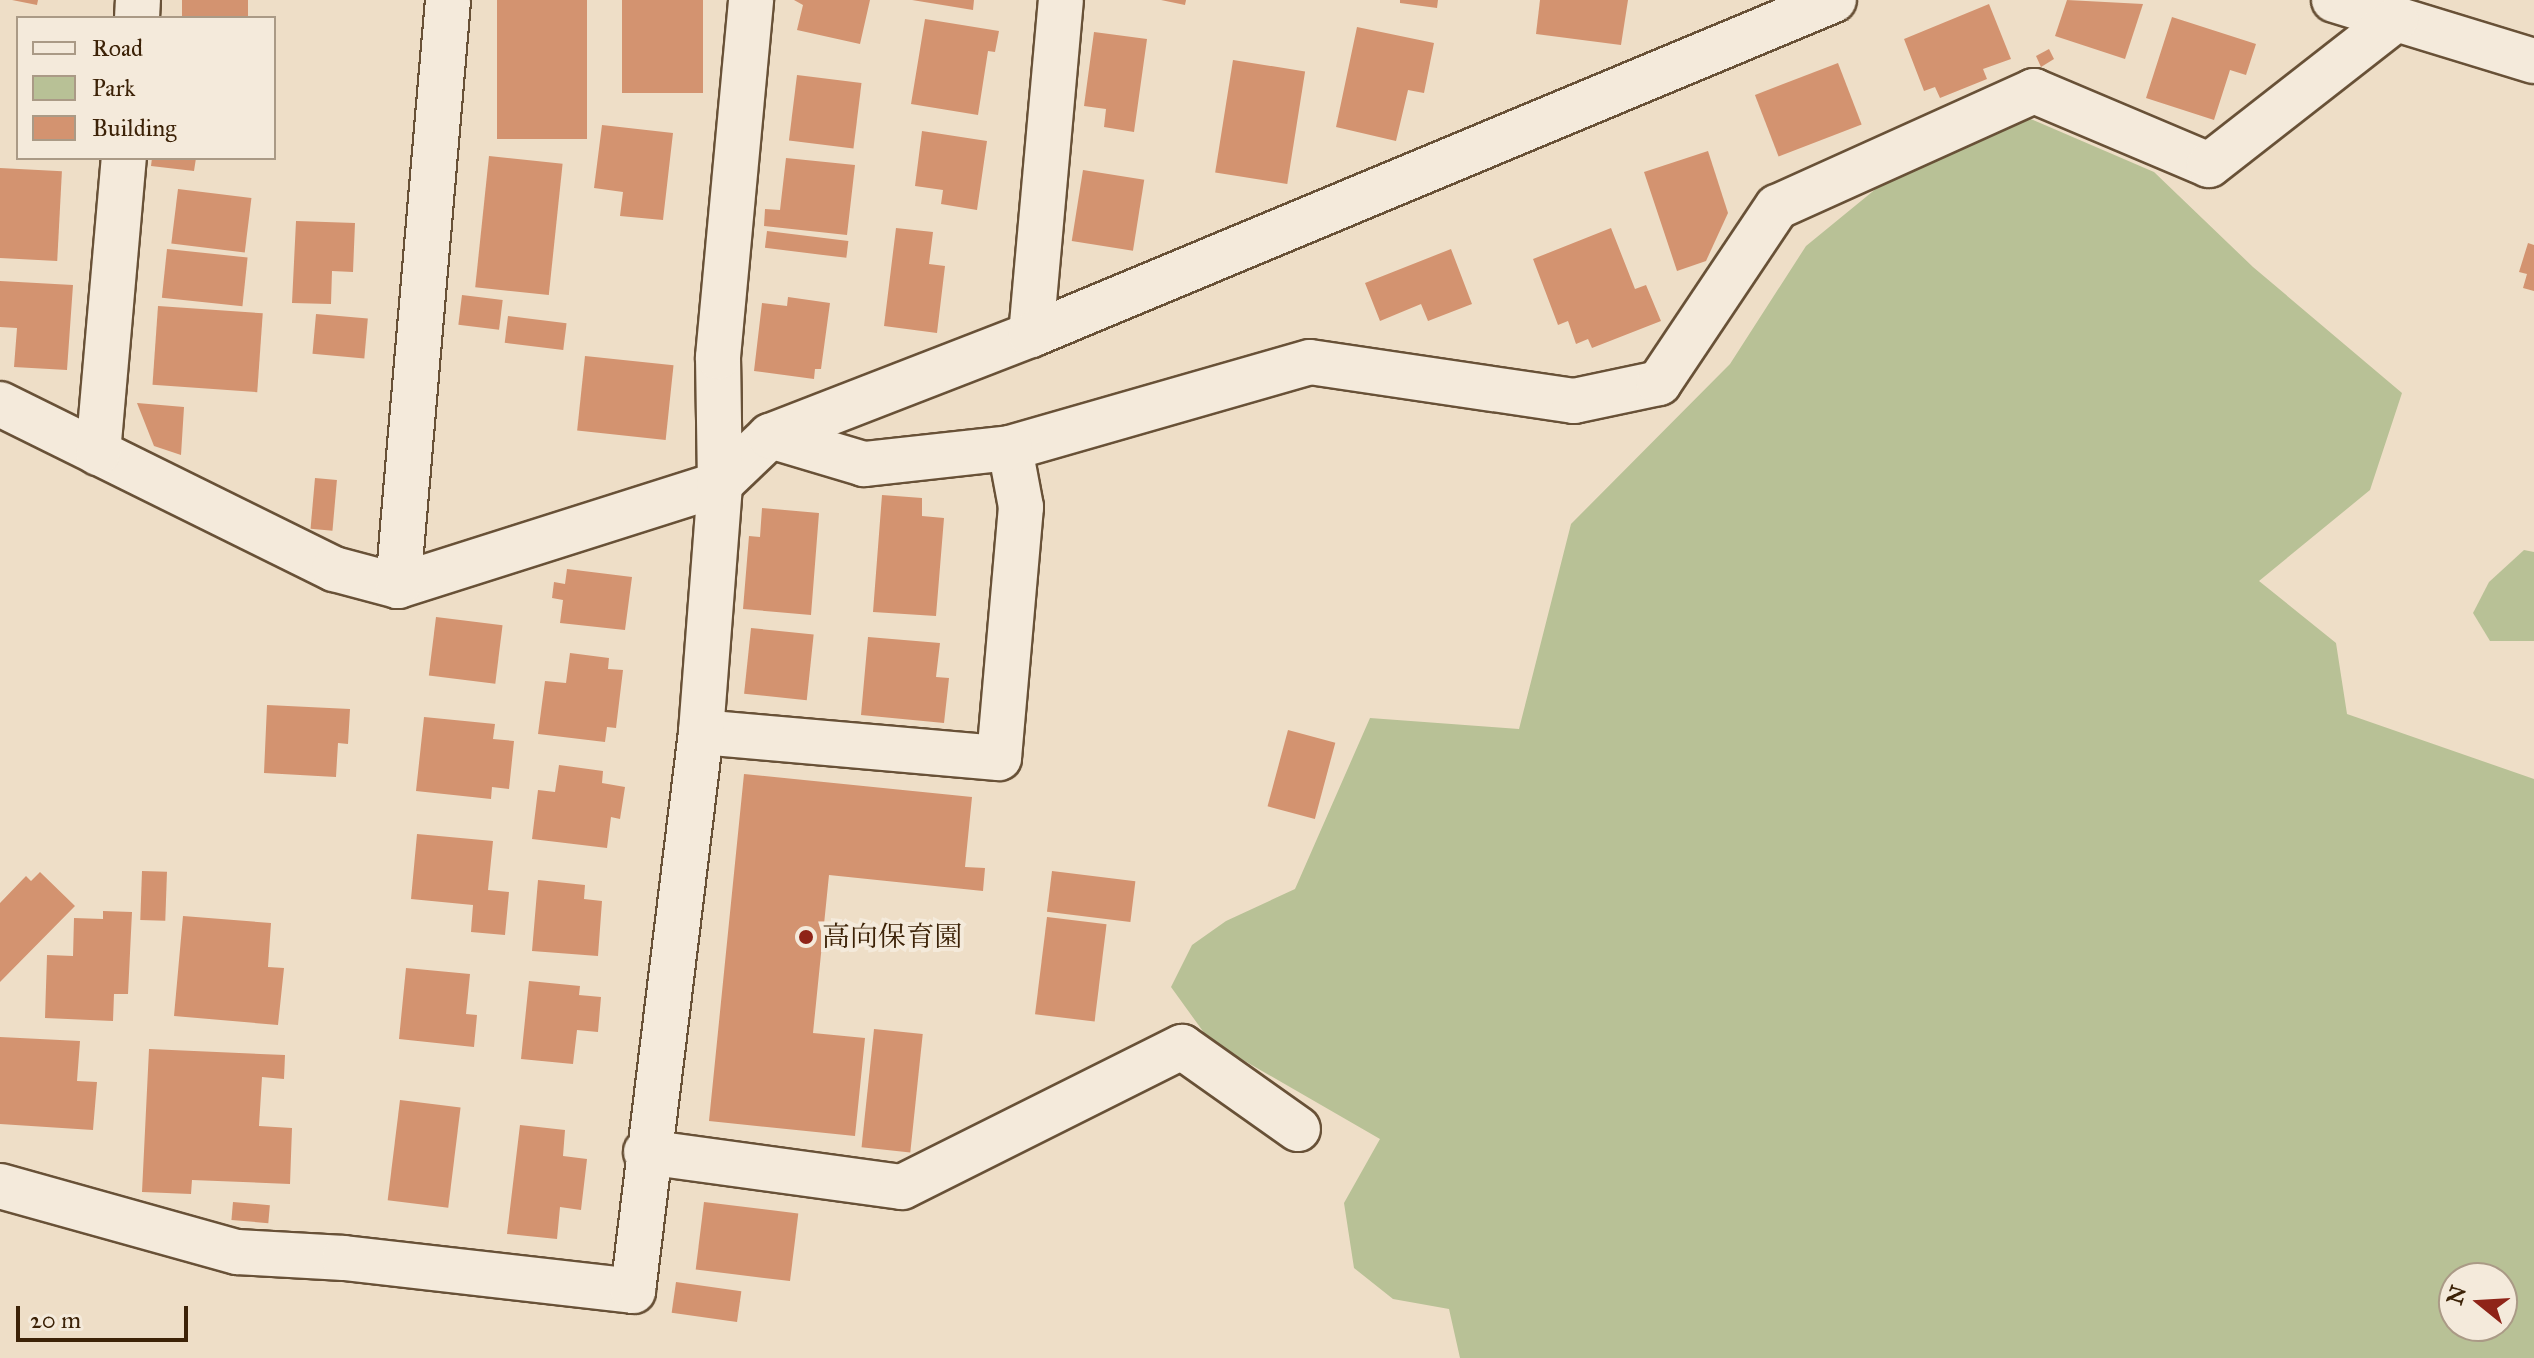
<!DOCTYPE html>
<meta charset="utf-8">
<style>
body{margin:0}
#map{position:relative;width:2534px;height:1358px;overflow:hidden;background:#eedec7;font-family:"IM FELL Great Primer","Noto Serif JP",serif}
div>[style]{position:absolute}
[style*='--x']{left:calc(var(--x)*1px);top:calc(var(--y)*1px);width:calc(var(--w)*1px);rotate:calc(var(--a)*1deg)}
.green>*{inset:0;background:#b8c196}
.building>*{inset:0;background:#d39370;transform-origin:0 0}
.roads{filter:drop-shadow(2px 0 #685137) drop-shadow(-2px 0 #685137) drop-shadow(0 2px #685137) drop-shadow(0 -2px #685137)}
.minor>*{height:44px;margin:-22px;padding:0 22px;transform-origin:22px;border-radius:22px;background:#f4eadb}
.dots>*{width:22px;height:22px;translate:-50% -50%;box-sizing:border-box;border:4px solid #f4eadb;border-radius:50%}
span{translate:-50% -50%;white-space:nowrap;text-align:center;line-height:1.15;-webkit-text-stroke:8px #f4eadb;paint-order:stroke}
.poi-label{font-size:28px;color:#3c2207}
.left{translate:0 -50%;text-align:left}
.legend{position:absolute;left:16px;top:16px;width:260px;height:144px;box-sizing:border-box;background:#f4eadb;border:2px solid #aa9a86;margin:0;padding:10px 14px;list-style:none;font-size:24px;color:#3c2207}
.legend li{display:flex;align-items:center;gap:16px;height:40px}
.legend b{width:40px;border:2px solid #aa9a86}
.north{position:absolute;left:2438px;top:1262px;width:80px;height:80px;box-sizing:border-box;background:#f4eadb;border:2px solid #aa9a86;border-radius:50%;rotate:288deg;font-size:22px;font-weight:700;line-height:32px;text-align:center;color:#3c2207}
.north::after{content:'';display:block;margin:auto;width:28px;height:36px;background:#8f2418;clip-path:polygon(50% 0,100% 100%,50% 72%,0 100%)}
.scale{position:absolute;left:16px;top:1306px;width:172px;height:36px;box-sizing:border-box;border:4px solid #3c2207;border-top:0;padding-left:10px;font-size:24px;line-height:28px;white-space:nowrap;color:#3c2207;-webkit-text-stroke:6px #f4eadb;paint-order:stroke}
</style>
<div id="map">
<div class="green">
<i style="clip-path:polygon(evenodd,2026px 117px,2154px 172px,2253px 267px,2402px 393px,2370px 490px,2259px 581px,2336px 643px,2347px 714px,2534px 779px,2534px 1358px,1460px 1358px,1449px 1309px,1393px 1299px,1354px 1268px,1344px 1203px,1380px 1139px,1210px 1041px,1171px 987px,1192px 945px,1226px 921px,1295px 889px,1370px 718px,1519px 729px,1571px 524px,1730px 364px,1806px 246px,1894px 174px,2026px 117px,2454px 1278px,2502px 1278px,2502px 1326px,2454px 1326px,2454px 1278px)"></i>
<i style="clip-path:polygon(2524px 550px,2534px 552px,2534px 641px,2490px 641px,2473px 613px,2489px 582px)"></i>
</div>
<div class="building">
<i style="clip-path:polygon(12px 0,38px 0,37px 5px)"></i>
<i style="left:182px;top:0;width:66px;height:18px"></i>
<i style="left:497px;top:0;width:90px;height:139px"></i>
<i style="left:622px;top:0;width:81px;height:93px"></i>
<i style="clip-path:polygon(794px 0,870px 0,860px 44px,797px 30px,803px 5px)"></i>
<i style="clip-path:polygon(912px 0,974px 0,973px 10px)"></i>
<i style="clip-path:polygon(1161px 0,1186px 0,1185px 5px)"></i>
<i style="clip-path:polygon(1400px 0,1438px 0,1437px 8px,1400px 3px)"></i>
<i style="clip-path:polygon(1540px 0,1628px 0,1621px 45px,1536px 34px)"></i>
<i style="clip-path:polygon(2067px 0,2143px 4px,2125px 59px,2055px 36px)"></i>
<i style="clip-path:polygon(1989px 4px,2011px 59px,1983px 69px,1987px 79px,1940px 98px,1935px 87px,1924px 91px,1904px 39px)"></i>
<i style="clip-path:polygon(2172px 17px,2256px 44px,2246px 75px,2230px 70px,2214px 120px,2146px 98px)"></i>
<i style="clip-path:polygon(925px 19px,999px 31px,995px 52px,988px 51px,978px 115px,911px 104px)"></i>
<i style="clip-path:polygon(1357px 27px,1434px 43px,1424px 93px,1408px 90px,1396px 141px,1336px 127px)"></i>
<i style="clip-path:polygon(1094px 32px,1147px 39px,1134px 132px,1104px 127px,1106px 109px,1084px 106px)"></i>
<i style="clip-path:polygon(2049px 49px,2054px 59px,2041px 67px,2036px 56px)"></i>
<i style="left:1233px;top:60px;width:73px;height:114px;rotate:9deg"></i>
<i style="left:1838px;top:63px;width:66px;height:89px;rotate:69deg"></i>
<i style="left:797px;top:75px;width:65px;height:66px;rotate:7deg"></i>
<i style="clip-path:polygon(602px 125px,673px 133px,663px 220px,620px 216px,623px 192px,594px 188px)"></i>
<i style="clip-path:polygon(922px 131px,987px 141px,977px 210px,941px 204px,943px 190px,915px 186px)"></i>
<i style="clip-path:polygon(1708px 151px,1728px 213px,1706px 261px,1677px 271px,1644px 172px)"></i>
<i style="left:489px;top:156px;width:74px;height:132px;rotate:6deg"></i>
<i style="clip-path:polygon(152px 158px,196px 158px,194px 171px,151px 166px)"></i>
<i style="clip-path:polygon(786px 158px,855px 165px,847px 235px,764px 226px,765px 209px,780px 210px)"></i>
<i style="left:0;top:168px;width:62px;height:90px;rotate:3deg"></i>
<i style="left:1083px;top:170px;width:62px;height:72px;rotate:9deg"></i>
<i style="left:178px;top:189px;width:74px;height:55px;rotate:7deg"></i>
<i style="clip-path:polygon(296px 221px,355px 223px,353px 272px,332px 271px,331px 304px,292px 303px)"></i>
<i style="clip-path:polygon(896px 228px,933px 232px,929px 264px,945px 266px,937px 333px,884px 326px)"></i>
<i style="clip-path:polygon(1611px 228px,1635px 289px,1646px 285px,1661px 321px,1592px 348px,1588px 339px,1576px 344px,1568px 321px,1558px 325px,1533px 259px)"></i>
<i style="left:767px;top:231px;width:82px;height:17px;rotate:7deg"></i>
<i style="clip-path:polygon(2528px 243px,2534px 245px,2534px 291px,2523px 288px,2527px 274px,2519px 272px)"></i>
<i style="left:167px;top:249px;width:81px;height:49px;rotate:6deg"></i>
<i style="clip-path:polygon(1451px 249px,1472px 304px,1428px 321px,1421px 304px,1380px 321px,1365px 283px)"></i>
<i style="clip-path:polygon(0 281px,73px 285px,67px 370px,14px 367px,17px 328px,0 327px)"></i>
<i style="left:462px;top:295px;width:41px;height:30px;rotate:7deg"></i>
<i style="clip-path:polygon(788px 297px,830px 303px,821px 369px,815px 369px,814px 379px,754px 371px,762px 303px,787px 306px)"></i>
<i style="left:158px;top:306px;width:105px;height:79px;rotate:4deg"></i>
<i style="left:316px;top:314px;width:52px;height:40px;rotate:5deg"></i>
<i style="left:508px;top:316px;width:59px;height:27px;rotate:7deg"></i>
<i style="left:585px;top:356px;width:89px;height:75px;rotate:6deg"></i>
<i style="clip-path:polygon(137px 403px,184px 407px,181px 455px,154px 446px)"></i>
<i style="left:315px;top:478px;width:22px;height:51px;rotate:5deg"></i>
<i style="clip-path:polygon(882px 495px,922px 498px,922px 516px,944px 518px,936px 616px,873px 612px)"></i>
<i style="clip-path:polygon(762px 508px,819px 513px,811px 615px,743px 609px,749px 536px,760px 537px)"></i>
<i style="clip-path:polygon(567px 569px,632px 577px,625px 630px,560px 623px,563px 600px,552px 598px,554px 582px,565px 584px)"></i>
<i style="left:436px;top:617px;width:67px;height:59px;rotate:7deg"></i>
<i style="left:751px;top:628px;width:63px;height:66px;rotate:6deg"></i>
<i style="clip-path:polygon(868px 637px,940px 643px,936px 677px,949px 678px,944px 723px,861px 715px)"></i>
<i style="clip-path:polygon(570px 653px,609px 658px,608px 669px,623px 670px,616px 728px,607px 727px,605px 742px,538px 734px,545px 681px,566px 683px)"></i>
<i style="clip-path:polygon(267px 705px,350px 709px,348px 744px,338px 743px,336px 777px,264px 773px)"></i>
<i style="clip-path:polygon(424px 717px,495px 724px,493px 739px,514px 741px,509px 789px,492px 787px,491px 799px,416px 791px)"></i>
<i style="left:1288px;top:730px;width:49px;height:79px;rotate:15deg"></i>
<i style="clip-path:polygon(559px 765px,603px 771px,602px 783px,625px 787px,620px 819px,611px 817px,607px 848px,532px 839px,538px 790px,555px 792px)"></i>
<i style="clip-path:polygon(744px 774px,972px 797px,965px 867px,985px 868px,983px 891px,829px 875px,813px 1033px,865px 1038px,855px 1136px,709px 1121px)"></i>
<i style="clip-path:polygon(417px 834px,493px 841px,488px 890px,509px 892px,505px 935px,471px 932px,473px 905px,411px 899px)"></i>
<i style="left:142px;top:871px;width:25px;height:49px;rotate:2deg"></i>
<i style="left:1052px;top:871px;width:84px;height:41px;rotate:7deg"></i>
<i style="clip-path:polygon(40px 872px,75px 906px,0 982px,0 903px,26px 876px,31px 881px)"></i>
<i style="clip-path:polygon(538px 880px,585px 885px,584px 899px,602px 901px,598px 956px,532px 951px)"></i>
<i style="clip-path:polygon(103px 911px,132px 912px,128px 994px,114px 994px,113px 1021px,45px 1018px,47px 955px,73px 956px,74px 918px,103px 919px)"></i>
<i style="clip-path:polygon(183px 916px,271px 923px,268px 967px,284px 968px,278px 1025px,174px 1016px)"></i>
<i style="left:1047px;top:917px;width:60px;height:98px;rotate:7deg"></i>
<i style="clip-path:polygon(406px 968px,470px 974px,466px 1014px,477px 1015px,474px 1047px,399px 1039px)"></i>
<i style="clip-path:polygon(529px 981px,580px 986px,579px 995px,601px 997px,598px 1032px,577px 1030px,573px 1064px,521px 1059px)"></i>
<i style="left:874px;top:1029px;width:49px;height:119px;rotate:6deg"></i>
<i style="clip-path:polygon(0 1037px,80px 1041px,77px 1081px,97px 1082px,93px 1130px,0 1124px)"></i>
<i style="clip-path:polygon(149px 1049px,285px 1055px,284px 1079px,262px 1077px,259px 1126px,292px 1128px,290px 1184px,192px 1180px,191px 1194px,142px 1192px)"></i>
<i style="left:400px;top:1100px;width:61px;height:101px;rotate:7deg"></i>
<i style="clip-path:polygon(520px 1125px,565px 1130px,563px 1156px,587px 1159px,581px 1210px,560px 1207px,557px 1239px,507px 1234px)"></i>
<i style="left:233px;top:1202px;width:37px;height:18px;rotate:5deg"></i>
<i style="left:704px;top:1202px;width:95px;height:68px;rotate:7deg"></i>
<i style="left:676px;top:1282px;width:66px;height:31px;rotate:8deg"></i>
</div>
<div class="roads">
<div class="minor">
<i style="--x:2334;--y:0;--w:209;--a:17"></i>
<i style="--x:137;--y:18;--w:18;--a:-87"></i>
<i style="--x:1031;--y:335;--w:336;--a:-84.9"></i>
<i style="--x:0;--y:404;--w:373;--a:26.3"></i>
<i style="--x:334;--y:569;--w:66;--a:14.9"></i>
<i style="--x:398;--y:586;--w:338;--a:-17.6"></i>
<i style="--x:720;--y:484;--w:69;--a:-43.8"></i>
<i style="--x:770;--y:436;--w:280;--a:-21.2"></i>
<i style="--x:1031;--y:335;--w:870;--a:-22.65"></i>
<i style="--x:1010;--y:448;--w:312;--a:-16"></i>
<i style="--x:1310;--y:362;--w:267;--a:8.4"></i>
<i style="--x:1574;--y:401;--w:87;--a:-12"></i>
<i style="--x:1659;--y:383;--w:212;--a:-56.2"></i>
<i style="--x:1777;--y:207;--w:282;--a:-24.3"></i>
<i style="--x:2034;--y:91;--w:190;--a:22.9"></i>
<i style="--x:2209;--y:165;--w:237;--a:-38"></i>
<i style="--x:98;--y:453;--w:296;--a:-85"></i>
<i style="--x:398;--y:586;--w:588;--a:-85.12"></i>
<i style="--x:701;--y:732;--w:299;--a:5"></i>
<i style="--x:999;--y:758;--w:252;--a:-85"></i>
<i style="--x:1021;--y:507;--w:60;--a:-100.6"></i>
<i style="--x:1010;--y:448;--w:147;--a:173.7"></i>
<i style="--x:864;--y:464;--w:98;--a:-163.4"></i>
<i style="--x:646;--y:1152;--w:258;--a:7.8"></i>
<i style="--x:902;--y:1187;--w:313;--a:-26.6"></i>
<i style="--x:1182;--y:1047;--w:142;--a:35.3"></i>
<i style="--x:0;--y:1186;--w:246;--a:15.6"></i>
<i style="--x:237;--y:1252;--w:107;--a:3.2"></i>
<i style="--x:344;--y:1258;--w:291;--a:6.5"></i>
<i style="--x:633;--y:1291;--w:563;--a:-83.06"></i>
<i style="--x:701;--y:732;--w:249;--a:-85.6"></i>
<i style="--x:720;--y:484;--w:127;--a:-90.9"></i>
<i style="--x:718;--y:357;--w:359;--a:-84.7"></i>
</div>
</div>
<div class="dots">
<i style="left:806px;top:937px;background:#8f2418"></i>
</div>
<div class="poi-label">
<span class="left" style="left:822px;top:937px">高向保育園</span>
</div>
<ul class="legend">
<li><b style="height:10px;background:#f4eadb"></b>Road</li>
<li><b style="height:22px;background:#b8c196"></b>Park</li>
<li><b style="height:22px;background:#d39370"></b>Building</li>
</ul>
<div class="north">N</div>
<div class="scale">20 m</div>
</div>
